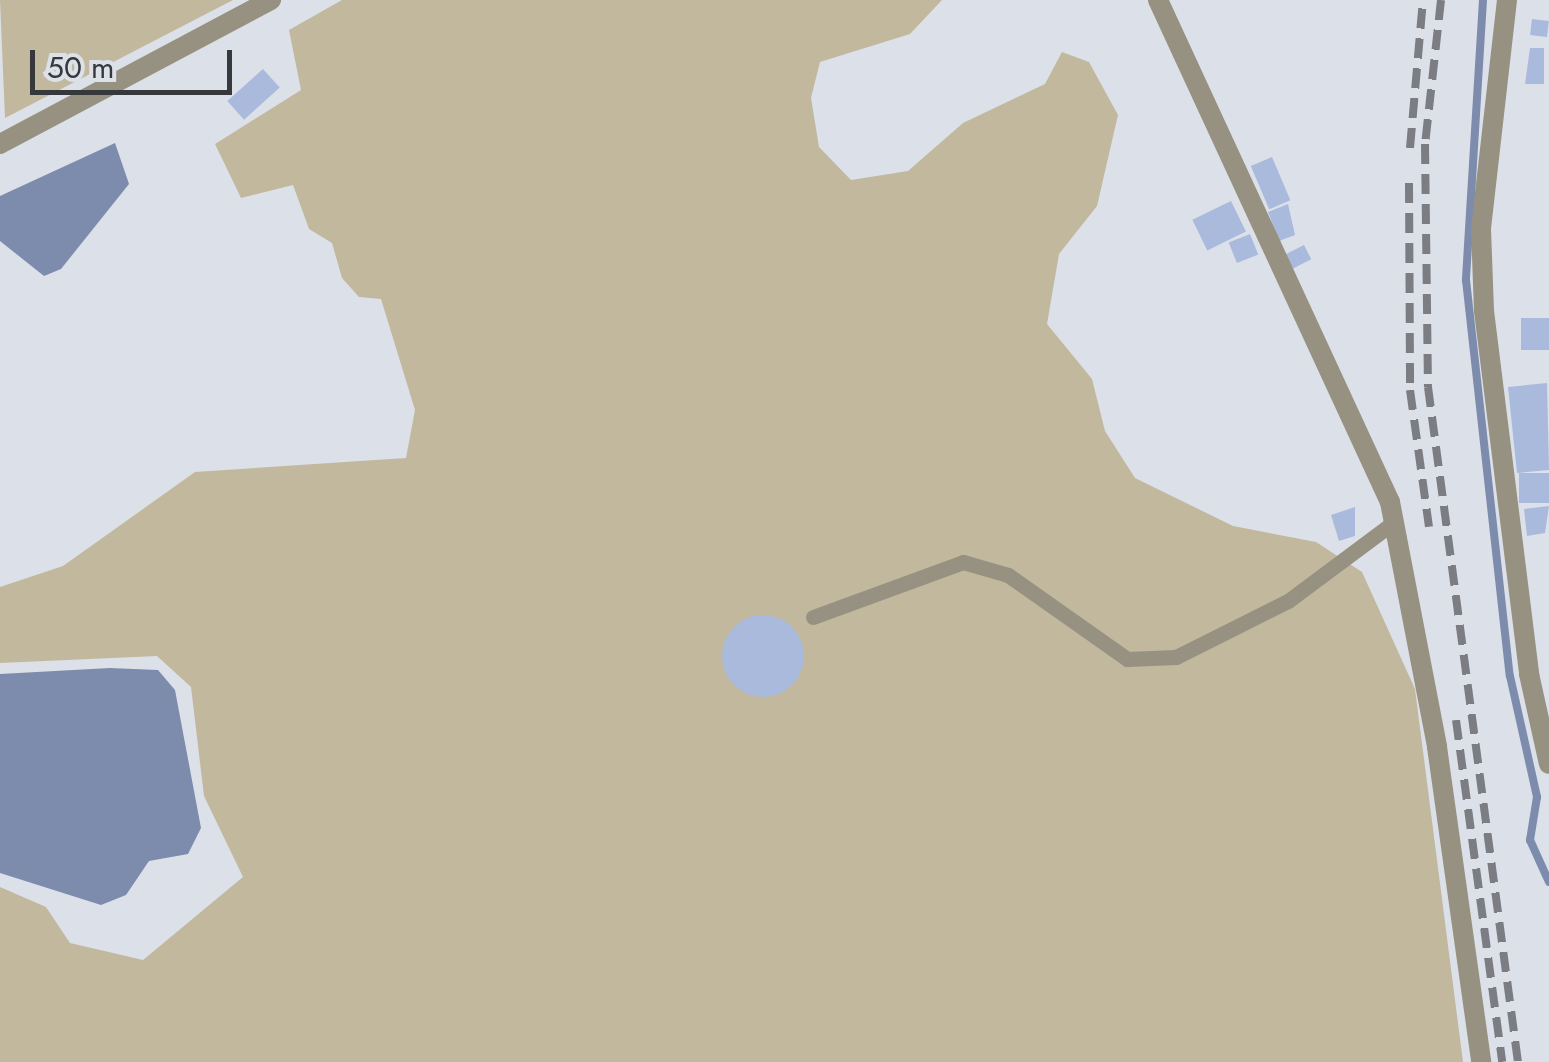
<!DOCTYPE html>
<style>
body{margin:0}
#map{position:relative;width:1549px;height:1062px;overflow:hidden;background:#dce0e9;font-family:Jost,sans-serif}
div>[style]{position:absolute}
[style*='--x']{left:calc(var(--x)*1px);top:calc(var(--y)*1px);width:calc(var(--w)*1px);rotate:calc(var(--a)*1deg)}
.green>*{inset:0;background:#c1b89d}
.water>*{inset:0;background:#7d8cad}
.stream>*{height:8px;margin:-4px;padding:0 4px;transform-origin:4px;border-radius:4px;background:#7d8cad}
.building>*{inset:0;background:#aabadd;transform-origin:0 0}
.round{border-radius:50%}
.service>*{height:15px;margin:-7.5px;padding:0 7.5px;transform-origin:7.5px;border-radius:7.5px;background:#969180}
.minor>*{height:20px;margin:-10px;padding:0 10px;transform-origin:10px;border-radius:10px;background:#969180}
.tertiary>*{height:20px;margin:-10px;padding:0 10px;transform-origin:10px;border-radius:10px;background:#969180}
.rail>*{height:8px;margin-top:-4px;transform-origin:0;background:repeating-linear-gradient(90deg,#7b7d83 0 20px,transparent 0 30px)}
span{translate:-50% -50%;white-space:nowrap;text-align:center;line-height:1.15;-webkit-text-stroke:9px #dce0e9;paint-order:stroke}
.scale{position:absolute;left:30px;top:50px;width:202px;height:45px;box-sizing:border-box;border:5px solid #37383c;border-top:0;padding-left:12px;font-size:30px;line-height:35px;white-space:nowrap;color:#37383c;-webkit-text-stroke:8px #dce0e9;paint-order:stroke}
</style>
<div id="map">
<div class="green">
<i style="clip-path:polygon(0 0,233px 0,5px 118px)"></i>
<i style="clip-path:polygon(342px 0,942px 0,910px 34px,820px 62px,811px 98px,819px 147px,851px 180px,908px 171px,963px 123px,1045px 84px,1062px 52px,1089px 62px,1118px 115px,1097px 206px,1059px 254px,1047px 324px,1092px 379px,1105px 431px,1135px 478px,1233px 526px,1316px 542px,1362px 572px,1415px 689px,1463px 1062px,0 1062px,0 887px,46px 907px,70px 943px,143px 960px,243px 877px,204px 796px,191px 687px,157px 656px,0 663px,0 587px,63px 566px,195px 472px,406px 458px,415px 410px,381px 299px,359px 297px,342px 278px,332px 243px,309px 229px,293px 185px,241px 198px,215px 144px,301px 90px,289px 30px)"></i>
</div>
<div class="water">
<i style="clip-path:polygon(115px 143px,129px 184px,61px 269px,44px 276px,0 241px,0 196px)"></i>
<i style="clip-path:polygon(110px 668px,158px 670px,175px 690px,201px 828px,188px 854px,149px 861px,126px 895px,101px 905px,0 873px,0 674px)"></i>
</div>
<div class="stream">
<i style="--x:1483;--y:0;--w:281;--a:93.5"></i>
<i style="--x:1466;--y:280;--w:398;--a:83.7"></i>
<i style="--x:1510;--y:676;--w:124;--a:77.4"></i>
<i style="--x:1537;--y:797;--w:44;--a:99.2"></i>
<i style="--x:1530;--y:840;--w:46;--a:65.7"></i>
</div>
<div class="building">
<i style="left:1532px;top:19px;width:17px;height:16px;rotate:7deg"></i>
<i style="clip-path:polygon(1530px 48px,1544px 48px,1544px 84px,1525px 84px)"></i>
<i style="left:263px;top:69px;width:25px;height:48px;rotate:48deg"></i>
<i style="left:1272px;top:157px;width:47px;height:23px;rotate:67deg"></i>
<i style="left:1231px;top:201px;width:34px;height:43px;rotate:64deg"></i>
<i style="clip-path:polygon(1288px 204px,1295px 235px,1279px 241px,1268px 212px)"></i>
<i style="left:1250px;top:234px;width:22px;height:23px;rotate:68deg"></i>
<i style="left:1304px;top:245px;width:16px;height:21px;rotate:63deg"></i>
<i style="left:1521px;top:318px;width:28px;height:32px"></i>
<i style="clip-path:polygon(1547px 383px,1549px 470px,1517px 473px,1508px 387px)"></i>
<i style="left:1549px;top:473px;width:30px;height:30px;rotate:90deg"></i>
<i style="clip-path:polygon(1549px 506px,1545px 533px,1527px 536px,1524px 509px)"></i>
<i style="clip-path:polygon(1355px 507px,1355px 536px,1339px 541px,1331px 515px)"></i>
<i class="round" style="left:722px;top:615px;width:82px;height:82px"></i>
</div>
<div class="service">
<i style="--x:813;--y:617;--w:160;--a:-20.1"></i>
<i style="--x:963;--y:562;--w:47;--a:16.1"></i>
<i style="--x:1008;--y:575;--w:146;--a:35.2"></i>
<i style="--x:1127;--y:659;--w:49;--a:-2.3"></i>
<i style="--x:1176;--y:657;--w:125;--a:-26.6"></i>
<i style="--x:1288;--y:601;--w:132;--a:-36.7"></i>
</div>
<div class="minor">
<i style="--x:1158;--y:0;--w:553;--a:65.2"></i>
<i style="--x:1390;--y:502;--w:249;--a:79.1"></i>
<i style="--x:1437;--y:747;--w:318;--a:82"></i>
<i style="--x:1507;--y:0;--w:230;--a:96.5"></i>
<i style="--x:1481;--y:229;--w:82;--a:87.9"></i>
<i style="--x:1484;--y:311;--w:366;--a:82.9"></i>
<i style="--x:1529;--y:674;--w:92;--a:77.5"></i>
</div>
<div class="tertiary">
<i style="--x:0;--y:144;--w:307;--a:-28"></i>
</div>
<div class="rail">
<i style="--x:1441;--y:0;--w:145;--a:96.3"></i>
<i style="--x:1425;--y:144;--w:243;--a:89.3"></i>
<i style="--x:1428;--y:387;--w:681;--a:82.41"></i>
<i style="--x:1410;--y:148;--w:149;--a:-85"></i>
<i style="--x:1409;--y:183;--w:207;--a:89.7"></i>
<i style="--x:1410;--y:390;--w:138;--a:82.1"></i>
<i style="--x:1456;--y:720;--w:345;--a:82.3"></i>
</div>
<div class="scale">50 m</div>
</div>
